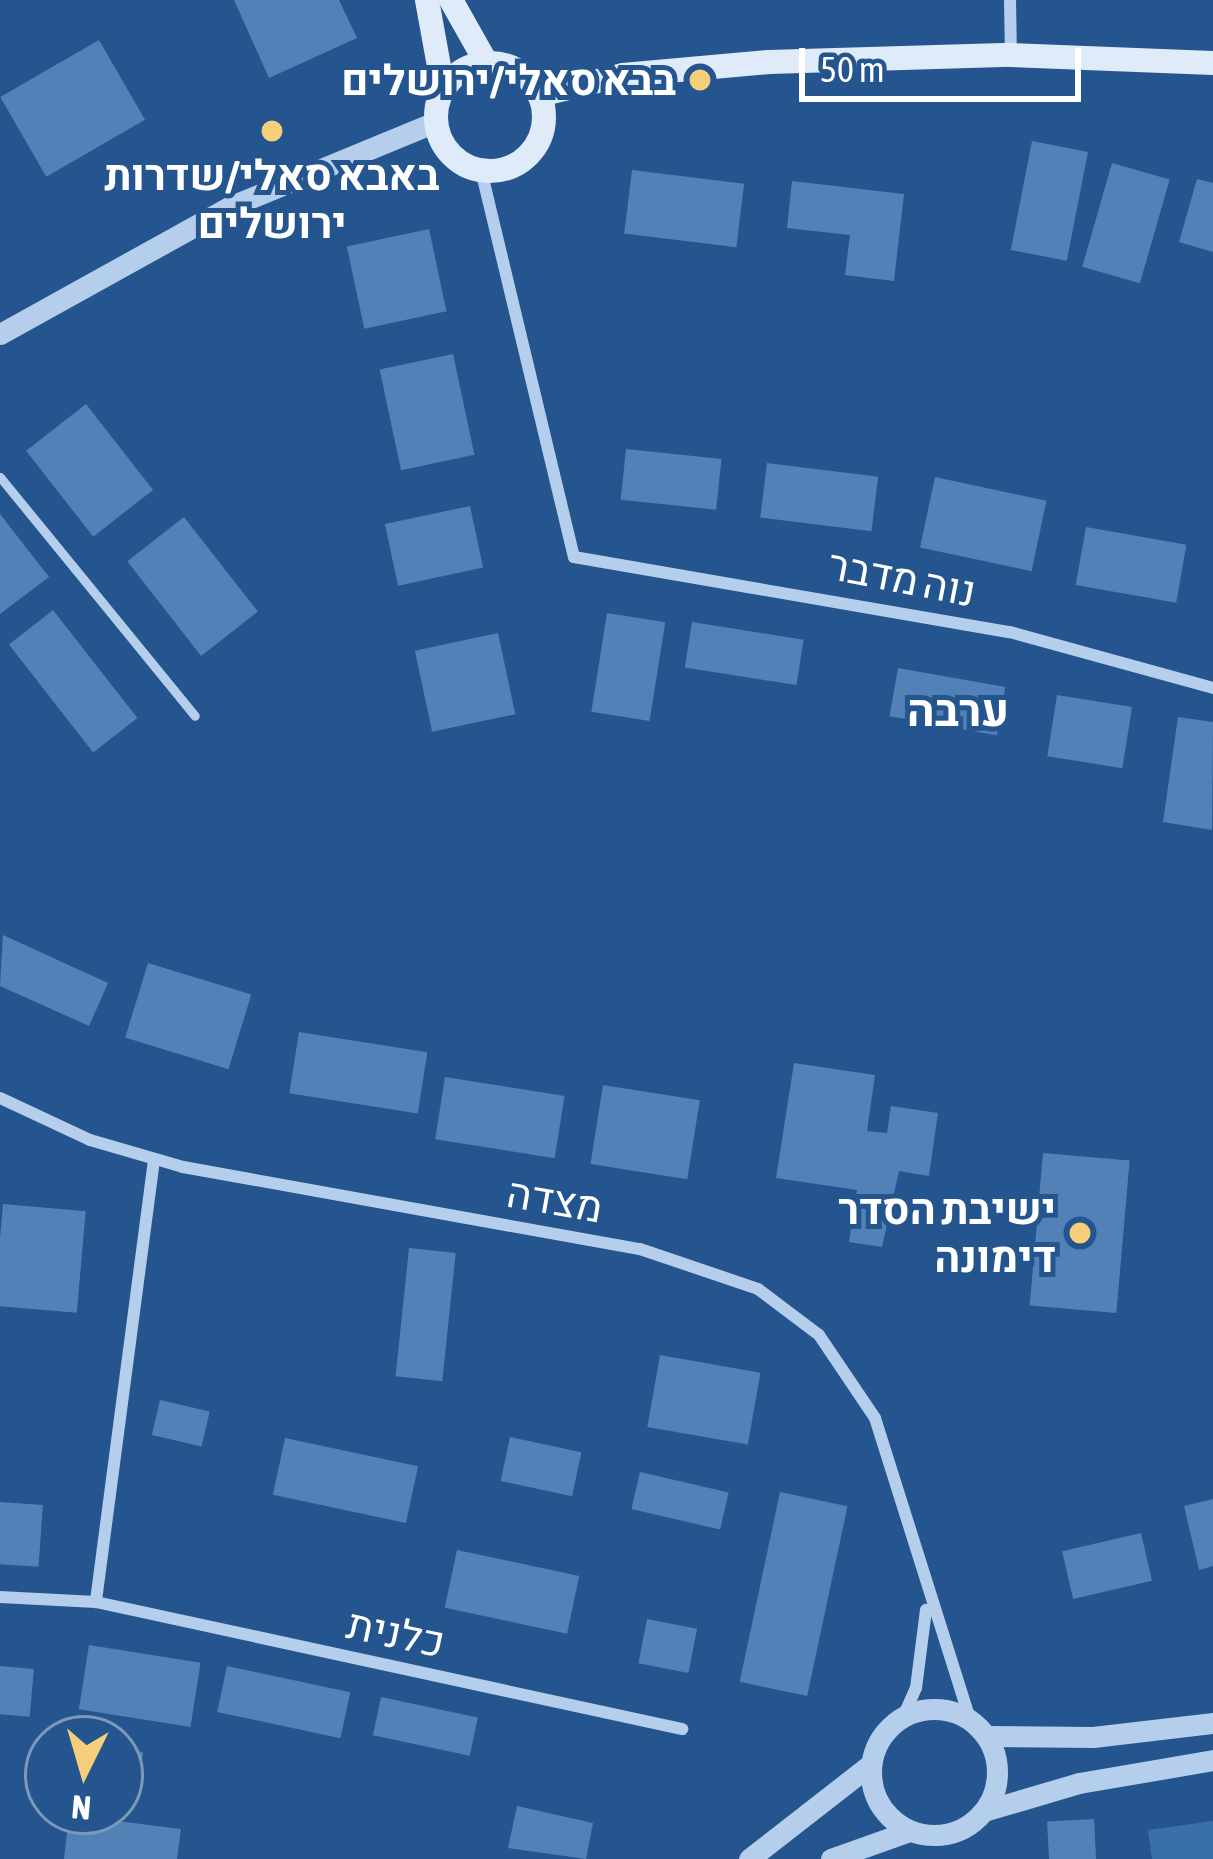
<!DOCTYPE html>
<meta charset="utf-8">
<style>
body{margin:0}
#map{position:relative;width:1213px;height:1859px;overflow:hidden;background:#25558e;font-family:"Asap Condensed",Heebo,sans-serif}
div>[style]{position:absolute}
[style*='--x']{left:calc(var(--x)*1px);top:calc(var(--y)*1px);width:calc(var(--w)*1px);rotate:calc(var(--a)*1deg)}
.green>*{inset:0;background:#396fab}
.building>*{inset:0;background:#5181b7;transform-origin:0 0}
.service>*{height:9px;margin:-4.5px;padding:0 4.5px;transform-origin:4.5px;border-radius:4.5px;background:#b5ceeb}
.minor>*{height:12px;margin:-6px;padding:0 6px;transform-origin:6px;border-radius:6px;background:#b5ceeb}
.tertiary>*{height:21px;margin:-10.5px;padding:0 10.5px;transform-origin:10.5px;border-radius:10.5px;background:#b5ceeb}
.tertiary>.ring{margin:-10.5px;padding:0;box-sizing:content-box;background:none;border:21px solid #b5ceeb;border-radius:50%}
.secondary>*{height:24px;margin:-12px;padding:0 12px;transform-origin:12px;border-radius:12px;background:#e0ebf9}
.secondary>.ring{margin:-12px;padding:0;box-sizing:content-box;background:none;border:24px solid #e0ebf9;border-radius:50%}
.dots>*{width:33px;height:33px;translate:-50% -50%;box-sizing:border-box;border:6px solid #25558e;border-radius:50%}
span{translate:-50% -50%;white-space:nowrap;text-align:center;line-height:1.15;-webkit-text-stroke:10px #25558e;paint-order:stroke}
.poi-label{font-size:42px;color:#fff;font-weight:700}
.right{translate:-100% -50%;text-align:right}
.street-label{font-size:42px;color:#fff}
.neighbourhood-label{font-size:45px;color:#fff;font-weight:700}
.north{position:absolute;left:24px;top:1715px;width:120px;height:120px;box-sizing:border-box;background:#25558e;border:3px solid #7c99bb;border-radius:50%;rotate:185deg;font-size:33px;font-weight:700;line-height:48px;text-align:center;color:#fff}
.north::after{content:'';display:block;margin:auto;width:42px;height:54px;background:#f5cf79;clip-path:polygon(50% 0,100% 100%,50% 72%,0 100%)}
.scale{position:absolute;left:799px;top:48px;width:282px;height:54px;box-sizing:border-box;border:6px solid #fff;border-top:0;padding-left:15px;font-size:36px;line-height:42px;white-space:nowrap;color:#fff;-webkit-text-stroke:9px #25558e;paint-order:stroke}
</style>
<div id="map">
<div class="green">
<i style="clip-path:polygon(1213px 1821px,1213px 1859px,1152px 1859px,1148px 1830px)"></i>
</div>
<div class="building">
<i style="clip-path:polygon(234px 0,339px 0,357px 38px,269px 78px)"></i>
<i style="left:99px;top:40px;width:92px;height:114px;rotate:60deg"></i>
<i style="left:1032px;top:141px;width:57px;height:111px;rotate:11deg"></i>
<i style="left:1112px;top:163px;width:60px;height:108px;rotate:16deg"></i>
<i style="left:632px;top:170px;width:113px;height:64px;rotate:7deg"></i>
<i style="clip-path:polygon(1197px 179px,1213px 183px,1213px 252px,1179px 242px)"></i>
<i style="clip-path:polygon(792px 181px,904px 194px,894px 281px,845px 275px,850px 235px,787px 228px)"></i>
<i style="left:429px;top:229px;width:84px;height:84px;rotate:78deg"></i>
<i style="left:453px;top:354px;width:103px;height:75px;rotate:78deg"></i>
<i style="left:86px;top:404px;width:109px;height:76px;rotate:52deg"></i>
<i style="left:626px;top:449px;width:96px;height:51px;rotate:6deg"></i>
<i style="left:767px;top:463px;width:112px;height:55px;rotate:7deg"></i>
<i style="left:935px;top:477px;width:114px;height:72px;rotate:12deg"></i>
<i style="left:470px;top:506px;width:63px;height:87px;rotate:78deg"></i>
<i style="clip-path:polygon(0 514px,49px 577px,0 614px)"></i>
<i style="left:184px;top:517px;width:120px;height:72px;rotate:52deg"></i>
<i style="left:1086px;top:527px;width:102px;height:59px;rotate:10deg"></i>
<i style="left:53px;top:610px;width:137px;height:56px;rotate:52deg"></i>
<i style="left:607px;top:613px;width:59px;height:100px;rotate:9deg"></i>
<i style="left:692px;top:622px;width:113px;height:46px;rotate:9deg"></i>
<i style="left:498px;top:633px;width:83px;height:85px;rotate:78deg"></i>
<i style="left:898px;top:668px;width:109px;height:49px;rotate:10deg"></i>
<i style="left:1057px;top:695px;width:76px;height:62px;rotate:9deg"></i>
<i style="clip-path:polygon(1178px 717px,1213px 722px,1212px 830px,1163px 822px)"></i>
<i style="clip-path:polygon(3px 935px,108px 983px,89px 1026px,0 986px)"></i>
<i style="left:148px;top:963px;width:108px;height:78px;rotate:17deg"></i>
<i style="left:299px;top:1032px;width:130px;height:62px;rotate:9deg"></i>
<i style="clip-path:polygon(794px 1063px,875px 1075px,867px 1131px,887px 1133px,891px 1106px,938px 1113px,929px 1176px,899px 1171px,882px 1247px,849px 1242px,857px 1190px,776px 1178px)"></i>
<i style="left:445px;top:1077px;width:121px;height:63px;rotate:9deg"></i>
<i style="left:603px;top:1085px;width:98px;height:80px;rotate:9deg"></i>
<i style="left:1043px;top:1153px;width:87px;height:153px;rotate:5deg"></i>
<i style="left:3px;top:1204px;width:83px;height:102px;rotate:5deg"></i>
<i style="left:409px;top:1248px;width:47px;height:129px;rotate:6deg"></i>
<i style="left:660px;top:1355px;width:102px;height:73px;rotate:10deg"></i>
<i style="left:160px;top:1400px;width:51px;height:36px;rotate:13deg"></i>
<i style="left:510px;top:1437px;width:73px;height:45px;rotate:12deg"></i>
<i style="left:285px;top:1438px;width:136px;height:58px;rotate:12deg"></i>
<i style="left:640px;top:1472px;width:91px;height:38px;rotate:13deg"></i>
<i style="left:780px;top:1492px;width:69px;height:194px;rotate:12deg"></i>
<i style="clip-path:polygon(1213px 1499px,1213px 1566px,1199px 1570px,1184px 1506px)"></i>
<i style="left:0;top:1502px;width:43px;height:62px;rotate:4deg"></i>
<i style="left:1141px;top:1533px;width:49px;height:81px;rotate:77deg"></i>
<i style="left:457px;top:1550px;width:125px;height:59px;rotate:12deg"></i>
<i style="left:647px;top:1619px;width:51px;height:45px;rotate:11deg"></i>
<i style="left:89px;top:1645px;width:113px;height:65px;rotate:9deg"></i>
<i style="left:0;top:1666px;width:34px;height:48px;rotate:5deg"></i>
<i style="left:227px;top:1666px;width:126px;height:47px;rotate:12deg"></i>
<i style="left:381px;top:1697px;width:99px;height:39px;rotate:12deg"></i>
<i style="clip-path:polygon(120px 1749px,143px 1752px,140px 1779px,120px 1777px)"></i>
<i style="clip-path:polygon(517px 1806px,593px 1823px,586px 1859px,508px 1848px)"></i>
<i style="clip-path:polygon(69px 1815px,181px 1829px,177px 1859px,64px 1859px)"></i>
<i style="left:1094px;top:1819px;width:40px;height:47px;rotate:87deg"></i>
</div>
<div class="service">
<i style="--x:0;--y:477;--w:308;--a:50.8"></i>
</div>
<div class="minor">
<i style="--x:1010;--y:0;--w:55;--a:89"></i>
<i style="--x:481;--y:170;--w:398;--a:76.5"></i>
<i style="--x:574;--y:557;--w:442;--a:9.8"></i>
<i style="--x:1010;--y:632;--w:211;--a:15.4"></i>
<i style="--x:0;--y:1098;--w:99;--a:25"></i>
<i style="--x:90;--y:1140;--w:97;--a:16.2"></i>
<i style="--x:183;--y:1167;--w:464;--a:10.2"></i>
<i style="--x:640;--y:1249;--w:125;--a:18.7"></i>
<i style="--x:758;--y:1289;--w:76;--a:37"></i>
<i style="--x:819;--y:1335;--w:100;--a:56"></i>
<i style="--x:875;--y:1418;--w:317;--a:72.5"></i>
<i style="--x:154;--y:1160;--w:446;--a:97.5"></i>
<i style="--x:96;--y:1602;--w:600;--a:12.23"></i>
<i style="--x:0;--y:1597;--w:96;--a:3"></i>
<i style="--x:903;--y:1717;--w:32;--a:-66"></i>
<i style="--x:916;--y:1688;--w:79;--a:-82.7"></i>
</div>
<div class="tertiary">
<i style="--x:0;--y:334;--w:262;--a:-29"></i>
<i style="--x:229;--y:207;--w:223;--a:-22.4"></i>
<i class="ring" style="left:871px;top:1709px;width:105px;height:105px"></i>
<i style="--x:986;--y:1736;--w:107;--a:0.5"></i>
<i style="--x:1093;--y:1737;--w:121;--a:-6.7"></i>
<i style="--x:984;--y:1811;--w:99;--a:-16.4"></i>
<i style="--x:1079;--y:1783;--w:136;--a:-9.7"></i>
<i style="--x:749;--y:1859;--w:155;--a:-37.9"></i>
<i style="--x:831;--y:1859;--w:83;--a:-19.7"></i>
</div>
<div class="secondary">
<i style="--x:427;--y:0;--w:89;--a:79.7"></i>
<i style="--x:451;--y:0;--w:71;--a:60.6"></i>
<i class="ring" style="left:436px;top:63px;width:84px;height:84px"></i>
<i style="--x:539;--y:95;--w:86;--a:-13.4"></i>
<i style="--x:623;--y:75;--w:147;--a:-5.1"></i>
<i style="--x:769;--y:62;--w:242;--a:-1.7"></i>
<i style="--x:1011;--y:55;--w:202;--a:2.3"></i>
</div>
<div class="dots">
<i style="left:700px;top:80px;background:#f5cf79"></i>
<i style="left:272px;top:131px;background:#f5cf79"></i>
<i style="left:1080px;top:1233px;background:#f5cf79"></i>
</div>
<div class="poi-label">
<span class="right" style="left:676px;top:80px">בבא סאלי/ירושלים</span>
<span style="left:272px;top:199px">באבא סאלי/שדרות<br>ירושלים</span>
<span class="right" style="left:1056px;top:1233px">ישיבת הסדר<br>דימונה</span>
</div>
<div class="street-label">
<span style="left:902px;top:578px;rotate:11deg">נוה מדבר</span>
<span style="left:555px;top:1200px;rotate:10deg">מצדה</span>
<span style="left:396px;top:1633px;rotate:12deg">כלנית</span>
</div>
<div class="neighbourhood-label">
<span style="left:958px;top:711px">ערבה</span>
</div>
<div class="north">N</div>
<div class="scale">50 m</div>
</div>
